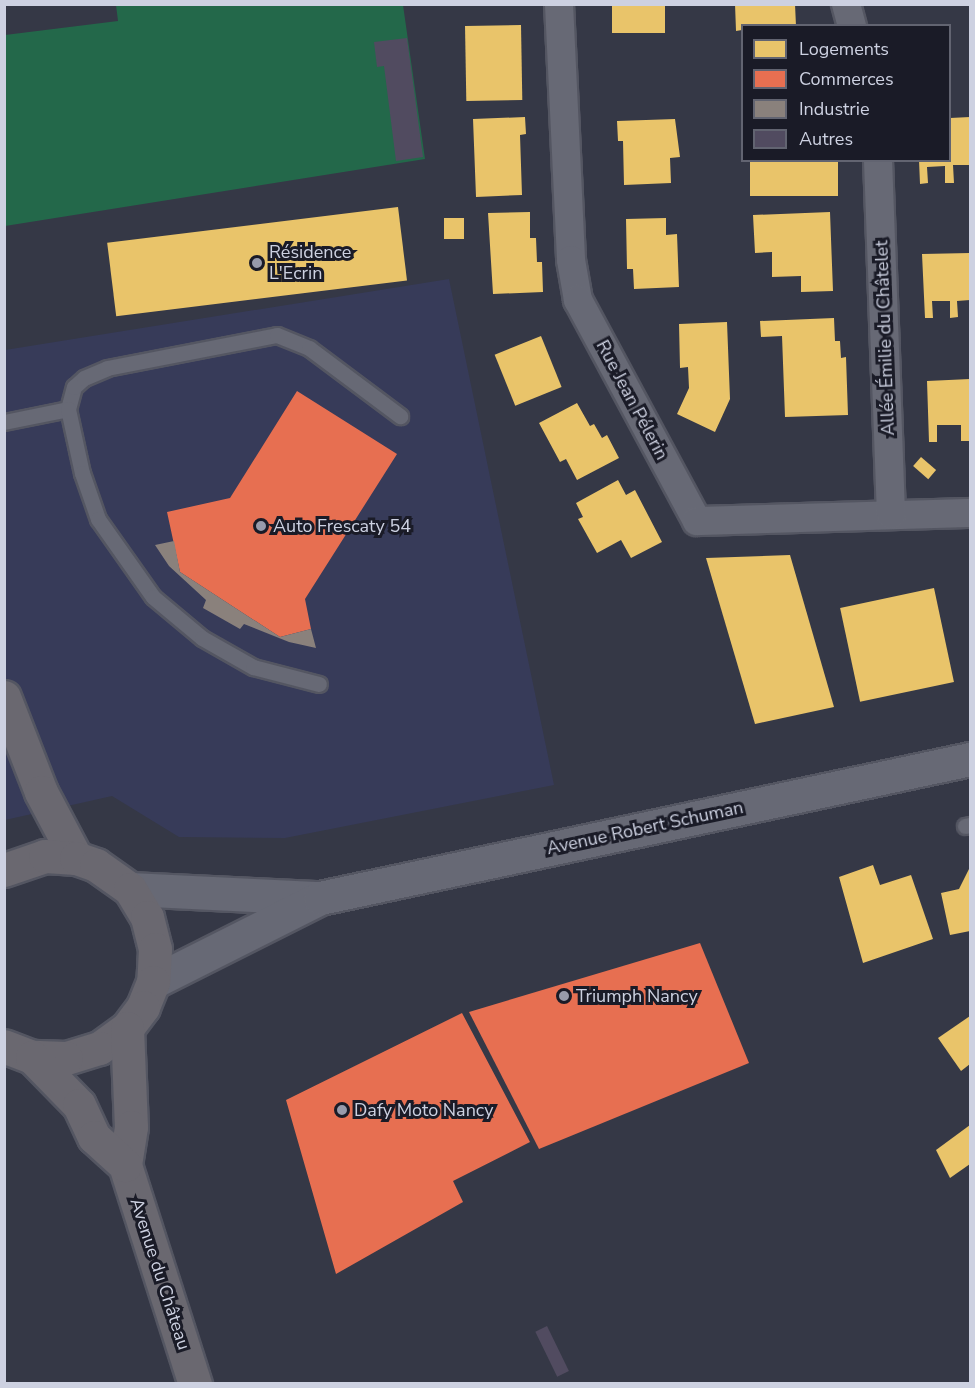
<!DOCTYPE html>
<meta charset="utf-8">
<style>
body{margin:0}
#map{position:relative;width:975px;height:1388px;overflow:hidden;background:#353846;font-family:"Nunito Sans",sans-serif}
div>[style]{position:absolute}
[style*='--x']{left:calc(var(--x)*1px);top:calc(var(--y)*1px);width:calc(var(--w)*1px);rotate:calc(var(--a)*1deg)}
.built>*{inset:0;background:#373b59}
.green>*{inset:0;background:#23684a}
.homes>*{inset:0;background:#e9c46a;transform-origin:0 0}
.shops>*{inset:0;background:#e76f51}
.industry>*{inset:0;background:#8a817c}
.building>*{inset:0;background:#514b60;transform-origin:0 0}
.roads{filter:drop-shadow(2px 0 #545662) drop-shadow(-2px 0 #545662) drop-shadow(0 2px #545662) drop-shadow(0 -2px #545662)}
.service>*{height:15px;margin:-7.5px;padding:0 7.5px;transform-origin:7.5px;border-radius:7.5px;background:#676975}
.minor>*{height:28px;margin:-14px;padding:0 14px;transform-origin:14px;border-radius:14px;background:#676975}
.tertiary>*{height:33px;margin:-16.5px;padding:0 16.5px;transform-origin:16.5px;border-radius:16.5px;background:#676975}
.secondary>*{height:33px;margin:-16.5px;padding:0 16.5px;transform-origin:16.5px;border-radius:16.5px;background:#6a6870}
.dots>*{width:16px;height:16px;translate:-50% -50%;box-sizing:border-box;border:3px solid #1a1b27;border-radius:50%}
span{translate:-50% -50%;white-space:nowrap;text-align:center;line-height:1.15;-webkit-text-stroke:6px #1a1b27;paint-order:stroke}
.poi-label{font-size:18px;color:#cdd1e1}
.left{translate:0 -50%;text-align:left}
.street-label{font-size:18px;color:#cdd1e1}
.frame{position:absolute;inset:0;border:6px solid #cdd1e1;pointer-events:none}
.legend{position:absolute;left:741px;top:24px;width:210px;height:138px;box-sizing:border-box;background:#1a1b27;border:2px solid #626471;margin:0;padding:8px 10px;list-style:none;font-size:18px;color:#cdd1e1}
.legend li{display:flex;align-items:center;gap:12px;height:30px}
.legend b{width:30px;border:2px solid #626471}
</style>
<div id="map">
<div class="built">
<i style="clip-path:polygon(449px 279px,554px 785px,285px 838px,179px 837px,112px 796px,5px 820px,5px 350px)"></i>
</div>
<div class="green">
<i style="clip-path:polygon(116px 5px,403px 5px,425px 159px,5px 226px,5px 35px,118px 21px)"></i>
</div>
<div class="homes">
<i style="left:612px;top:4px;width:53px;height:29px"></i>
<i style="clip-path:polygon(735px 4px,795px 4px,796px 26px,742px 26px,742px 30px,736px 31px)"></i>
<i style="left:521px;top:25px;width:75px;height:56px;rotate:89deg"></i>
<i style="clip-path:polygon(525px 117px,526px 134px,520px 135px,522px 195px,476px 197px,473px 119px)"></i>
<i style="clip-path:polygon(970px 117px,970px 165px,953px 165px,954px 183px,945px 183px,945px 166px,927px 167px,928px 183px,920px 184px,919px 160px,950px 160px,950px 118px)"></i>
<i style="clip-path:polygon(675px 119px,680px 157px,670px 158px,671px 183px,624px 185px,623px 141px,618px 141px,617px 121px)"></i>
<i style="left:750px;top:160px;width:88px;height:36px"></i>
<i style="left:398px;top:207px;width:74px;height:293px;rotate:83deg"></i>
<i style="clip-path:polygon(530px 212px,530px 238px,536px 238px,537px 262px,542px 262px,543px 292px,493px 294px,488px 213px)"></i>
<i style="clip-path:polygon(830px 212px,833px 291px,801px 292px,801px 276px,772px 277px,772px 252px,755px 253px,753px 215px)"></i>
<i style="left:444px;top:218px;width:20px;height:21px"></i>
<i style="clip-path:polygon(666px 218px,666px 235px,677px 234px,679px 287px,634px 289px,633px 269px,627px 269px,626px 219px)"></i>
<i style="clip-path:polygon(970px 253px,970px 300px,957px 301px,958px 317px,950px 318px,950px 301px,932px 301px,933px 318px,925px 318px,922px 254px)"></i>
<i style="clip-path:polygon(834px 318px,835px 341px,840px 341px,841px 358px,846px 357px,848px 415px,785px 417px,782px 336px,761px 337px,760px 321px)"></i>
<i style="clip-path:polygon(727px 322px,730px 399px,715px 432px,677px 414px,689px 388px,688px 367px,680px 368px,679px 324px)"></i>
<i style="left:541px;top:336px;width:55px;height:50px;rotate:68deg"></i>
<i style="clip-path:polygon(970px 379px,969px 441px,961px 441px,961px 425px,937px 425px,937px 442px,929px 442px,927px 381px)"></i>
<i style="clip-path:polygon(577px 403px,590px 426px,594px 424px,602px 438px,607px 435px,619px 458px,577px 480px,566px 459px,560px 462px,539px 423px)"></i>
<i style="left:921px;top:457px;width:20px;height:12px;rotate:41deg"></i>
<i style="clip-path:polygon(618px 480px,626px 495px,635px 490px,662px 542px,631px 558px,621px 540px,597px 553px,578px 519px,583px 517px,576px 503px)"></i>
<i style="clip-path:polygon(790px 555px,834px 707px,755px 724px,706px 558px)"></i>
<i style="left:934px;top:588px;width:96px;height:96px;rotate:78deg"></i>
<i style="clip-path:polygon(873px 865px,880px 885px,911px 875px,933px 939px,863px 963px,839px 877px)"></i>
<i style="clip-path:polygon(970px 867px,970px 931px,950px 935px,941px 893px,959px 889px)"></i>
<i style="clip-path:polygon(970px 1016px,970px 1064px,961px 1071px,938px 1038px)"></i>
<i style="clip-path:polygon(970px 1125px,970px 1164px,950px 1178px,936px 1150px)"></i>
</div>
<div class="shops">
<i style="clip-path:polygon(297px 391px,397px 454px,305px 599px,311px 629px,280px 637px,180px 572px,167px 512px,230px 498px)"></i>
<i style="clip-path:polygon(700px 943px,749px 1063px,539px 1149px,469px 1012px)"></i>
<i style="clip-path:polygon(462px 1013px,530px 1142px,453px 1181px,463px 1202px,336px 1274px,286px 1100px)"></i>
</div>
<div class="industry">
<i style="clip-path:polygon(174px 541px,180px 572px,280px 637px,311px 629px,316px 648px,289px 642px,244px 624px,240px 629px,203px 608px,206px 600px,169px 566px,155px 545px)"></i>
</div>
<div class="building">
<i style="clip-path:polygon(407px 38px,423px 157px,396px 161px,384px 66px,377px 67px,374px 42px)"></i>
<i style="left:547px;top:1326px;width:50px;height:13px;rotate:64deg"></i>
</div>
<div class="roads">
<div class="service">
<i style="--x:68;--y:409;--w:23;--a:-75"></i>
<i style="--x:74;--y:387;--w:13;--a:-42"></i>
<i style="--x:84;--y:378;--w:25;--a:-23"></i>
<i style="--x:107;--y:368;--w:173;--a:-11"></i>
<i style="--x:277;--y:335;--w:35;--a:22"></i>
<i style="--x:309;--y:348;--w:114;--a:36.8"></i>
<i style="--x:4;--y:422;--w:65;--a:-11.5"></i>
<i style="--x:68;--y:409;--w:66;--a:77.7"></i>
<i style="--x:82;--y:473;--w:49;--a:70.8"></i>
<i style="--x:98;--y:519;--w:95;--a:54.8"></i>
<i style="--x:153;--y:597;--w:64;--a:39.9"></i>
<i style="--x:202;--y:638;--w:59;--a:29.6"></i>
<i style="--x:253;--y:667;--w:68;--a:14.4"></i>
<i style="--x:965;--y:826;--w:5;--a:-11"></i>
</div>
<div class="minor">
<i style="--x:559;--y:4;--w:256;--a:87.3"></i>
<i style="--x:571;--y:260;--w:41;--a:80.1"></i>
<i style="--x:578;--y:300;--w:251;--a:61.7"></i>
<i style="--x:697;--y:521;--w:273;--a:-1.7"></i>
<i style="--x:846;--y:4;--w:23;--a:75"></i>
<i style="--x:878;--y:160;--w:355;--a:87.9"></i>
</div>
<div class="tertiary">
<i style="--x:130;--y:889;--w:185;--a:2.8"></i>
<i style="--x:153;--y:982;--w:187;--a:-26.7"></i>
<i style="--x:320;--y:898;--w:665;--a:-12.07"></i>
</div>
<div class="secondary">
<i style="--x:4;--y:697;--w:102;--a:68.7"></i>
<i style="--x:41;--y:792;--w:75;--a:62.1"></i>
<i style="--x:4;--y:870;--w:43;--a:-18.9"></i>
<i style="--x:45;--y:856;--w:31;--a:4"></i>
<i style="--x:76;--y:858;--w:21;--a:19"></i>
<i style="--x:96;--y:865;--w:42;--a:35.2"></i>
<i style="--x:130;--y:889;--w:33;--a:59"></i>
<i style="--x:147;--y:917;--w:33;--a:76"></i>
<i style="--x:155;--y:949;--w:33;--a:93"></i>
<i style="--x:153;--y:982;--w:27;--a:112"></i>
<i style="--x:143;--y:1007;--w:26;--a:127"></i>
<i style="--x:127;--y:1028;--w:34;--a:144"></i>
<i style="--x:99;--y:1048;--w:34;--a:163"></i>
<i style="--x:66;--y:1058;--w:34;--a:-178"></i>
<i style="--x:32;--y:1057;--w:30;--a:-159"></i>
<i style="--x:127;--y:1028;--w:99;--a:87.7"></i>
<i style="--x:131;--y:1127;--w:38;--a:99"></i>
<i style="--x:125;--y:1165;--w:230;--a:72.3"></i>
<i style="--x:32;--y:1057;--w:67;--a:45.6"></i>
<i style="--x:79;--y:1105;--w:35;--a:65"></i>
<i style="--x:94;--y:1137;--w:42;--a:42.1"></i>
</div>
</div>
<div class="dots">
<i style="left:257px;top:263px;background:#989bab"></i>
<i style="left:261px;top:526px;background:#989bab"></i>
<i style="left:564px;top:996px;background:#989bab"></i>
<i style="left:342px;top:1110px;background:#989bab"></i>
</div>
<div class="poi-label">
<span class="left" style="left:269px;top:263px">Résidence<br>L'Ecrin</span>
<span class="left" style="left:273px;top:526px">Auto Frescaty 54</span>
<span class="left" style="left:576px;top:996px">Triumph Nancy</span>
<span class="left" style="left:354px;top:1110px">Dafy Moto Nancy</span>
</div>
<div class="street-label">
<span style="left:885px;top:338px;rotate:-92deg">Allée Émilie du Châtelet</span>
<span style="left:632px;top:400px;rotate:62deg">Rue Jean Pélerin</span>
<span style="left:645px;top:828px;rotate:-12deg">Avenue Robert Schuman</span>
<span style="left:160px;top:1274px;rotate:72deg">Avenue du Château</span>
</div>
<div class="frame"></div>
<ul class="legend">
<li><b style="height:16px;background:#e9c46a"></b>Logements</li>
<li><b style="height:16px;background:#e76f51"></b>Commerces</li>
<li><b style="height:16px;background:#8a817c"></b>Industrie</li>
<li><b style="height:16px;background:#514b60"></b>Autres</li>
</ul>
</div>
